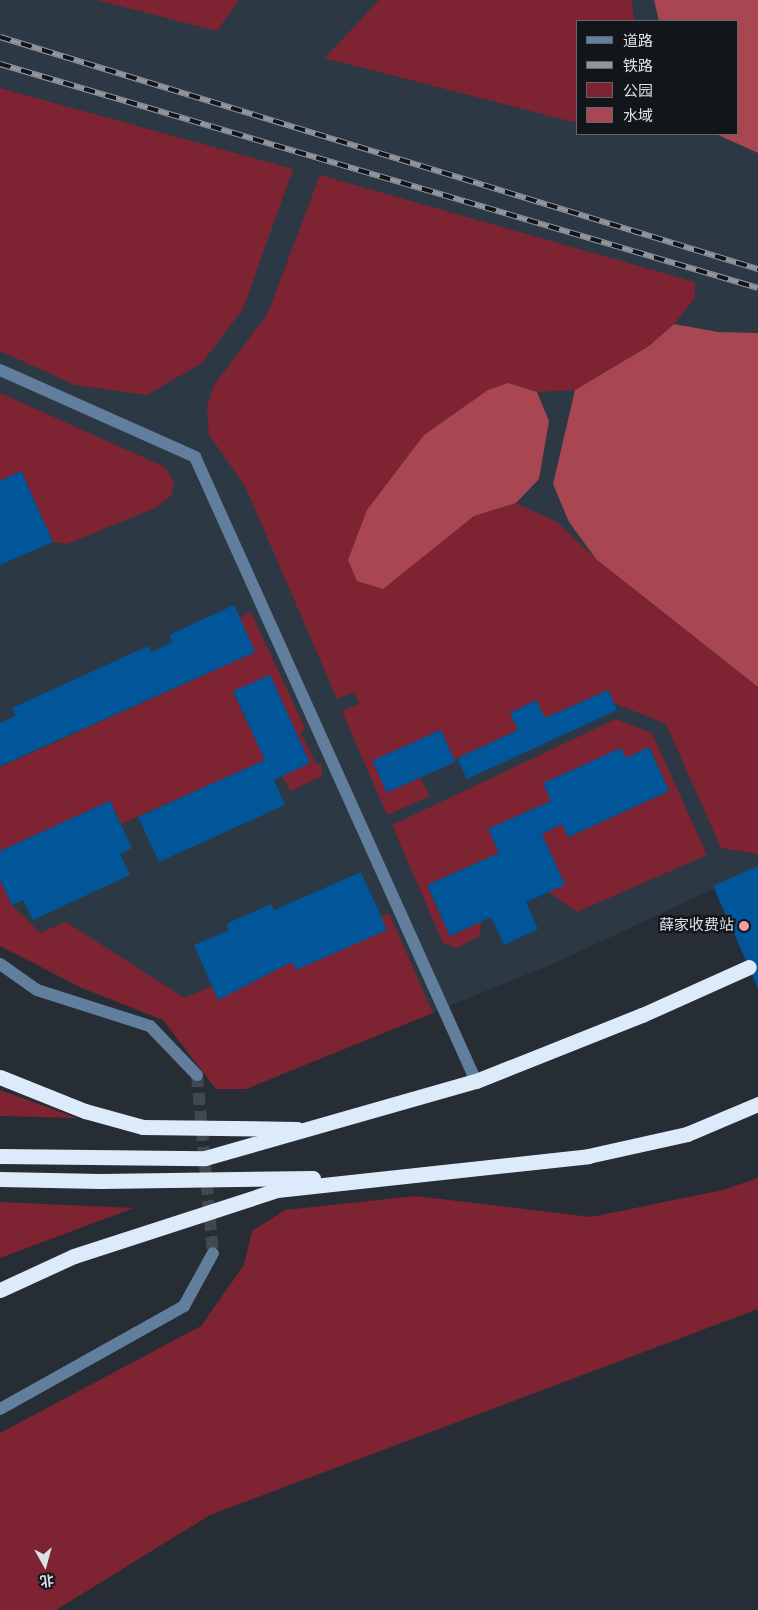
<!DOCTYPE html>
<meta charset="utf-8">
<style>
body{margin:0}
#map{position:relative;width:758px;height:1610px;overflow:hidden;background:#262d35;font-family:Bitter,"Noto Sans SC",serif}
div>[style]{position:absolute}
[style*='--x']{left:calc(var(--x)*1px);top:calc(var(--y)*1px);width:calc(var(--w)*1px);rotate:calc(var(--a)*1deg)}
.built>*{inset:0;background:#2c3844}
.green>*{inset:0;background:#7e2331}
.water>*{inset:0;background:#a84651}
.building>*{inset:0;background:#005698;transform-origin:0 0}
.minor-tunnel>*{height:12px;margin-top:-6px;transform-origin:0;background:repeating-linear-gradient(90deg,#414850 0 12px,transparent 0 18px)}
.minor>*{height:12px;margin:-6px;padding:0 6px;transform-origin:6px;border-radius:6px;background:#617e9c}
.highway>*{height:15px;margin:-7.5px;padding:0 7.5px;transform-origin:7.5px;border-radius:7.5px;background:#dceafa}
.rail>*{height:5.5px;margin-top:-2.75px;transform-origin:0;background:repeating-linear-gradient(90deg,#121519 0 11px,#90969c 0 22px);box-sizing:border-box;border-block:1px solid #90969c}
.dots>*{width:14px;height:14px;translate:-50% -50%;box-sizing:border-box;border:2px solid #121519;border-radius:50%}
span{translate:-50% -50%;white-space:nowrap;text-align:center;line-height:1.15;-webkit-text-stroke:4.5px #121519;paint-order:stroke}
.poi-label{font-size:15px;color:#dce1e6}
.right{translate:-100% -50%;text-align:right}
.legend{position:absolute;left:576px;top:20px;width:162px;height:115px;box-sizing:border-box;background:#121519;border:1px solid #63676b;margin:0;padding:6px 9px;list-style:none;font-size:15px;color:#dce1e6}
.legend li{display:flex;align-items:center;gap:10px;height:25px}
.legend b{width:25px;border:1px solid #63676b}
.north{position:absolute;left:20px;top:1540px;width:50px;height:50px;-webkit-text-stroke:4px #121519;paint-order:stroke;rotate:173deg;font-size:14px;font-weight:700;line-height:20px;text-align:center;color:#dce1e6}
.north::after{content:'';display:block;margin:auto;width:18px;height:22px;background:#dce1e6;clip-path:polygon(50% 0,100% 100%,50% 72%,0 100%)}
</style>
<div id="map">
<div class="built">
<i style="clip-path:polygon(evenodd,0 0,758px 0,758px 868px,555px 963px,246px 1089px,216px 1089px,163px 1020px,82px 988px,0 946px,0 0,577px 21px,737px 21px,737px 134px,577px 134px,577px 21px)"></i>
</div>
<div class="green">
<i style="clip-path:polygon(96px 0,239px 0,217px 31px)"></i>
<i style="clip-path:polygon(379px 0,632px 0,634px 21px,577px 21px,577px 123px,325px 58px)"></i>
<i style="clip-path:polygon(0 88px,293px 169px,243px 309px,202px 363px,147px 395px,75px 385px,0 351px)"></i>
<i style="clip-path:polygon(320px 175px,695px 282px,695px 298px,674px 324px,649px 346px,575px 390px,537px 392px,508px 383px,434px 547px,474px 516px,516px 503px,557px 522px,596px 559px,758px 687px,758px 854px,721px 848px,666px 724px,614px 703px,608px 690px,545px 718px,536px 700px,510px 713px,518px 730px,454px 760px,440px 730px,373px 761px,387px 792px,420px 778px,430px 796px,387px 815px,342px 711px,359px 704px,354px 692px,337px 699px,245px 486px,209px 435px,207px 408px,214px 385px,268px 313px)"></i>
<i style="clip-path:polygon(0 393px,165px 467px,174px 481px,171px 496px,155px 508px,67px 544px,53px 542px,21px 471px,0 481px)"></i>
<i style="clip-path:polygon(251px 612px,305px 728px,301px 733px,316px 764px,321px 765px,322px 776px,291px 791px,282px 776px,310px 763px,270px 675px,233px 692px,265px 760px,121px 824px,110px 801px,0 851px,0 767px,255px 652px,240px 618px)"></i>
<i style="clip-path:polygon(616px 719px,652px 733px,707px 855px,577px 912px,548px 892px,542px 834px,562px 824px,569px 837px,669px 791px,650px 748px,626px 758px,621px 748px,544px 783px,551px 801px,488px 829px,499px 853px,427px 885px,450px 936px,481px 922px,480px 936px,456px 948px,443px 943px,392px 825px)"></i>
<i style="clip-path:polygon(0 880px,12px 905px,40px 933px,66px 922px,185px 998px,212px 986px,218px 999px,389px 913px,433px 1013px,246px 1089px,216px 1089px,163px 1020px,82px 988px,0 946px)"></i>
<i style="clip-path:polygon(0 1090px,77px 1118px,0 1116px)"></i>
<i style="clip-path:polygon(758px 1178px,758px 1309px,210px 1515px,56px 1610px,0 1610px,0 1433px,201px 1326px,244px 1265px,252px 1231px,285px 1210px,415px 1196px,591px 1217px,723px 1190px)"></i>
<i style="clip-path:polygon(0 1202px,1px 1202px,134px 1208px,0 1258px)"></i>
</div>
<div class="water">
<i style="clip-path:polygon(654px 0,758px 0,758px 153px,716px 134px,737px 134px,737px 21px,659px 21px)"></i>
<i style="clip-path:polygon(674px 324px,718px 332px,758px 333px,758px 687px,596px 559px,569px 522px,553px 484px,575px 390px,649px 346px)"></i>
<i style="clip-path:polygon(508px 383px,537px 392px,549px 421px,539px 479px,516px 503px,474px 516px,383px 589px,357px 581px,348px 560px,367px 510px,424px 435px,488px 390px)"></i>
</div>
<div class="building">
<i style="clip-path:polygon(21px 471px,53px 542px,0 565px,0 481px)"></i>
<i style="clip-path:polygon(234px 605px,255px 652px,0 766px,0 723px,16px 716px,12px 708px,148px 646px,151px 652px,172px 642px,169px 635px)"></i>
<i style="clip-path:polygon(270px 675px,310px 763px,274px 780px,285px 805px,159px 862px,138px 817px,265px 760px,233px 691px)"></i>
<i style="clip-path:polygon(608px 690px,617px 710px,467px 779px,457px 758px,518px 730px,510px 713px,536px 700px,545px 718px)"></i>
<i style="left:441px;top:730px;width:35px;height:75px;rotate:66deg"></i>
<i style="clip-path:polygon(649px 747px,669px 791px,568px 837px,562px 824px,542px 834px,565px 885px,526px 902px,538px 929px,504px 945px,491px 917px,450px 936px,427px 885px,499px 853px,488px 829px,551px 801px,543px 783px,621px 748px,626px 758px)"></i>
<i style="clip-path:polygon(110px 801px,132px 848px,120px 854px,130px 875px,33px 920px,23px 900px,12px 905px,0 880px,0 851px)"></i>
<i style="clip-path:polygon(758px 866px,758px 988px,713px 886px)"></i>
<i style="clip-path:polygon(361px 872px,387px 930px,296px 970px,292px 962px,218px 1000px,194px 945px,229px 930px,226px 924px,271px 904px,274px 910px)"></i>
</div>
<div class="minor-tunnel">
<i style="--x:197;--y:1075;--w:179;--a:84.9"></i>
</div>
<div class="minor">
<i style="--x:0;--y:370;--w:214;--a:24"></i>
<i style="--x:195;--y:457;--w:684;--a:65.76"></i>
<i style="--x:0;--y:964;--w:45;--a:35.1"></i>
<i style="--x:37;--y:990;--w:119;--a:17.7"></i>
<i style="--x:150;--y:1026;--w:68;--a:46.2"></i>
<i style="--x:0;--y:1409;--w:211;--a:-29.2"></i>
<i style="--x:184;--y:1306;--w:60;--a:-61.3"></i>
</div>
<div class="highway">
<i style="--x:0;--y:1077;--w:92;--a:21.8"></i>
<i style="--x:85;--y:1111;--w:60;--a:15.4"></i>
<i style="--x:143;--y:1127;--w:154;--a:0.7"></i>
<i style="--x:0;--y:1156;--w:205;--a:0.6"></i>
<i style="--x:205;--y:1158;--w:282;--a:-15.9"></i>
<i style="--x:476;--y:1081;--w:179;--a:-21.7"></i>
<i style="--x:642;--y:1015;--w:117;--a:-24.2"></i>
<i style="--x:0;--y:1179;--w:101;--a:1.1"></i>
<i style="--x:101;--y:1181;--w:212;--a:-0.8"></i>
<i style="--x:0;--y:1290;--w:81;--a:-24.7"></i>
<i style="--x:74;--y:1256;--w:213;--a:-18"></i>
<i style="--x:277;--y:1190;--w:313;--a:-6.2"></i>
<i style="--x:588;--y:1156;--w:101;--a:-12.5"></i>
<i style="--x:687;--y:1134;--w:77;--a:-22.9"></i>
</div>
<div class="rail">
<i style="--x:0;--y:37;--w:793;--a:17.02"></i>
<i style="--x:0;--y:64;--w:790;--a:16.46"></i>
</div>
<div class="dots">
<i style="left:744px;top:926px;background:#f49aa0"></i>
</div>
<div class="poi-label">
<span class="right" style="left:734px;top:926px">薛家收费站</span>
</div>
<ul class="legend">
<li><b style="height:6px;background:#617e9c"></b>道路</li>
<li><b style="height:6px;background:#90969c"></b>铁路</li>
<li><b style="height:14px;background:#7e2331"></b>公园</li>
<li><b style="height:14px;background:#a84651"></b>水域</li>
</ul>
<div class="north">北</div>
</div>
